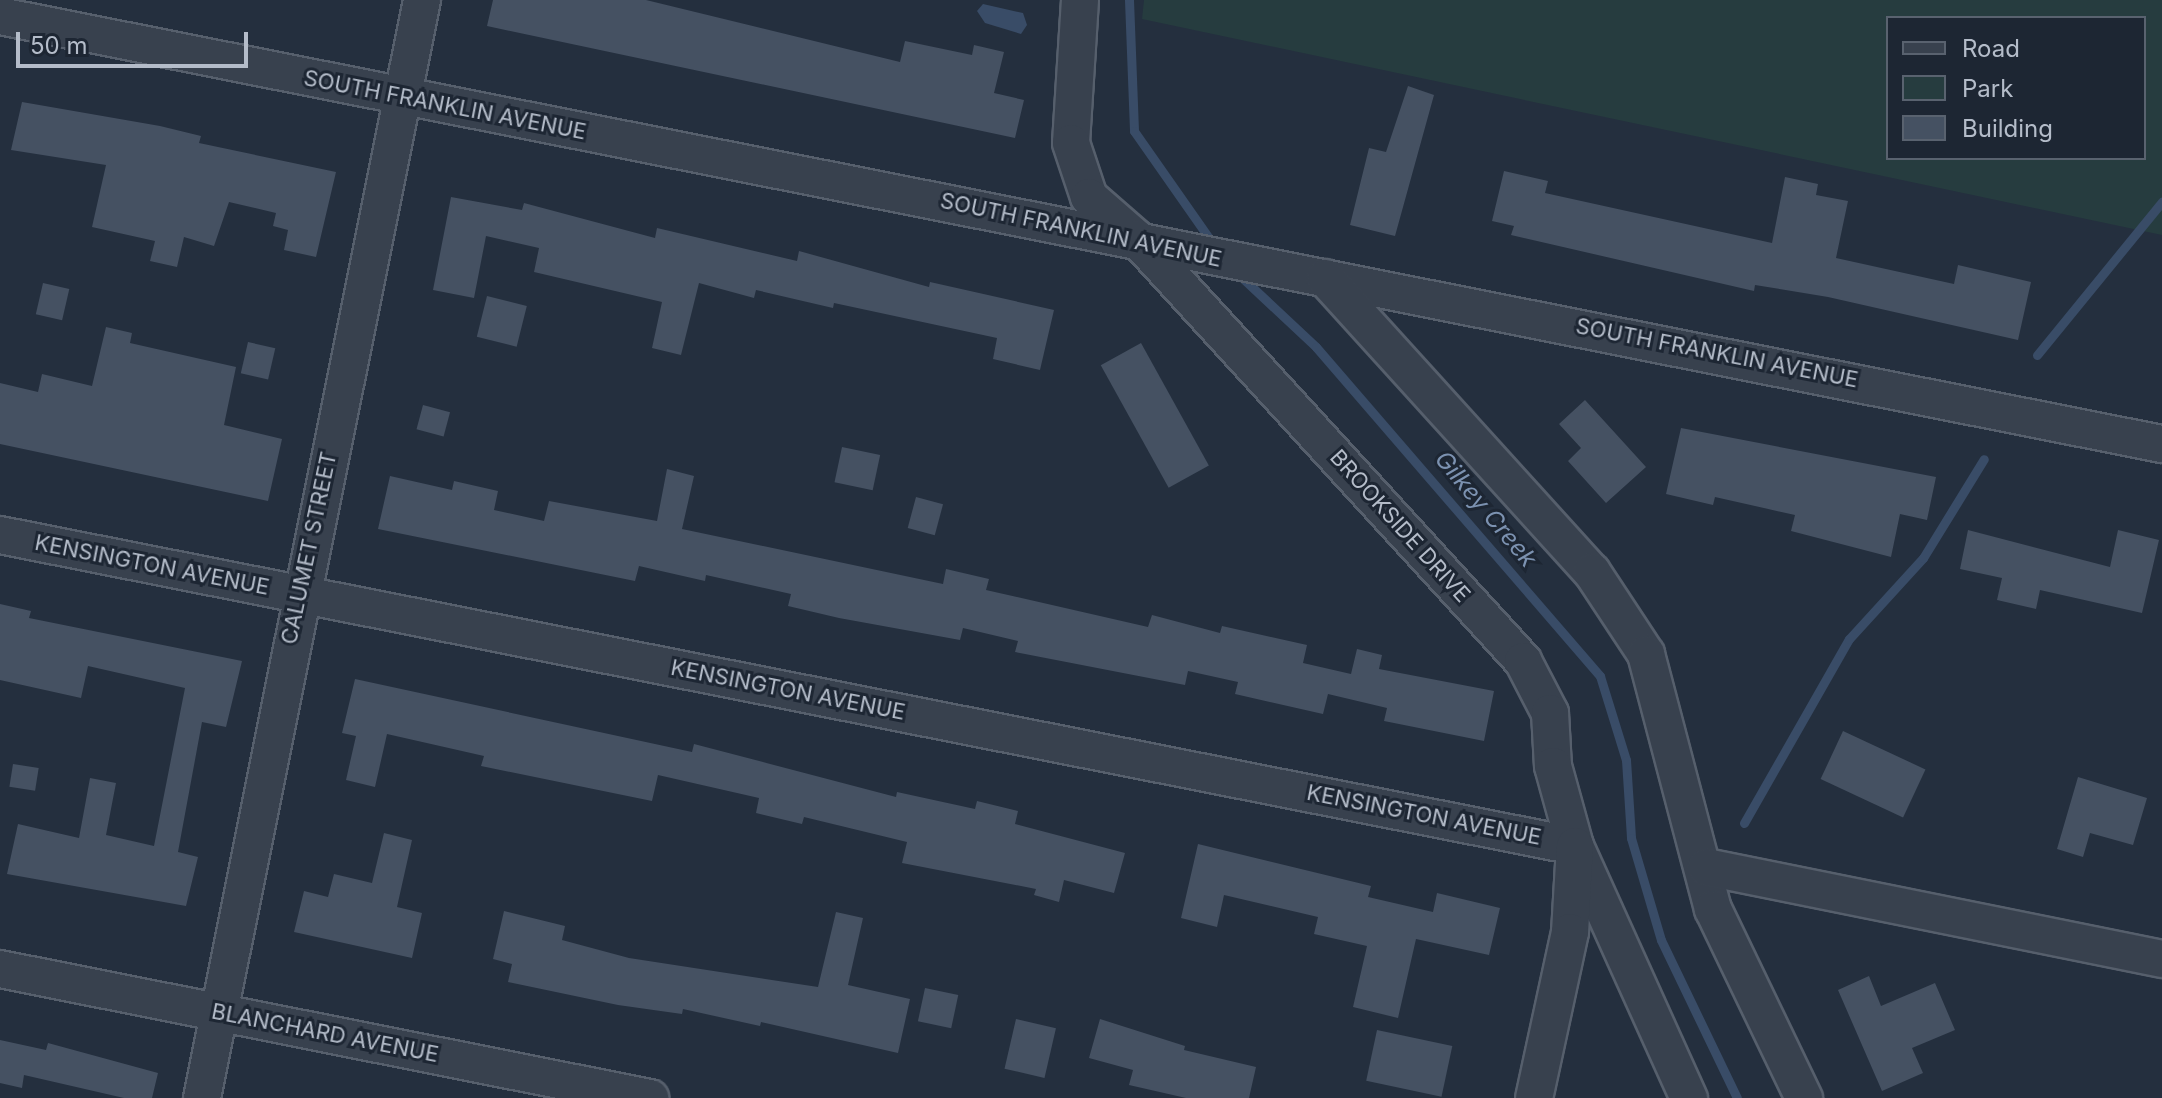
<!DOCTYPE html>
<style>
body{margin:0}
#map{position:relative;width:2162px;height:1098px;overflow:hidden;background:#242f3e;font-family:Inter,sans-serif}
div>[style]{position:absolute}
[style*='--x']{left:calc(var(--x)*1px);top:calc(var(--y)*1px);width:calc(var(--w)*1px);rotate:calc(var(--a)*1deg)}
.green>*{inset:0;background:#263c3f}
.water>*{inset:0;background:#394c67}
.stream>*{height:9px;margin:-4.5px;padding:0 4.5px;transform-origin:4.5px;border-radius:4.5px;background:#394c67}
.building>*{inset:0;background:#455162;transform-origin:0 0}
.roads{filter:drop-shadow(2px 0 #565f6c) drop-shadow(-2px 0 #565f6c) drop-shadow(0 2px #565f6c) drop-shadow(0 -2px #565f6c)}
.minor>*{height:36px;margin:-18px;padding:0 18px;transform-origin:18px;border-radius:18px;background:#38414e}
span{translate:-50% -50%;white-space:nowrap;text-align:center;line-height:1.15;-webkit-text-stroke:6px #1d2633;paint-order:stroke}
.street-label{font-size:22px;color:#b4bcc9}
.water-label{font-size:24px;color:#7c92b1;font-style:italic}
.legend{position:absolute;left:1886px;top:16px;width:260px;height:144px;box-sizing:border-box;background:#1d2633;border:2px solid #59626f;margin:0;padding:10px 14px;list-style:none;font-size:24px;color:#b4bcc9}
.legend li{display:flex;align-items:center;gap:16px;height:40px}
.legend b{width:40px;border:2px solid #59626f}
.scale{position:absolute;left:16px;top:32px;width:232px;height:36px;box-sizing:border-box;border:4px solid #b4bcc9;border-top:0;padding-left:10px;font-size:24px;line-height:28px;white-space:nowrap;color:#b4bcc9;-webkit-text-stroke:6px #1d2633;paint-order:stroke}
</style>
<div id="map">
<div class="green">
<i style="clip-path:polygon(evenodd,1144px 0,2162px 0,2162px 235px,1142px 19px,1144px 0,1888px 18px,2144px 18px,2144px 158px,1888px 158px,1888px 18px)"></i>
</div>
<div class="water">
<i style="clip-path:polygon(983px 4px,1023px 13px,1027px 25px,1021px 34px,985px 23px,977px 11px)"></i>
</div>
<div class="stream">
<i style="--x:1129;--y:0;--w:131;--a:87.8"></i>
<i style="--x:1134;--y:131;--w:138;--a:55"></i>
<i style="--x:1237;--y:273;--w:108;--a:43.1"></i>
<i style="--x:1316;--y:347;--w:435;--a:49.2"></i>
<i style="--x:1600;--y:676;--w:88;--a:72.8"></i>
<i style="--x:1626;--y:760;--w:78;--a:86.3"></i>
<i style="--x:1631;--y:838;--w:106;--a:73.6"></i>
<i style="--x:1661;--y:940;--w:175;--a:64.3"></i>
<i style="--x:2037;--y:355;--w:198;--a:-50.8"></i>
<i style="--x:1744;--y:823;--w:212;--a:-60.3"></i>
<i style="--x:1849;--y:639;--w:110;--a:-47.6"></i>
<i style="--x:1923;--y:558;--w:116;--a:-58.4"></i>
</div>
<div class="building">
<i style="clip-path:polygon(493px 0,646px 0,900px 62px,905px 41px,972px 55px,974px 45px,1004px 52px,994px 93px,1024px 100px,1015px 138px,487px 26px)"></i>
<i style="clip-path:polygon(1408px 86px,1434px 95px,1395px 236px,1350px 225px,1369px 148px,1386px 152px)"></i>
<i style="clip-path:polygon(22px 102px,160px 126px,201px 136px,199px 143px,336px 172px,316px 257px,284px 250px,288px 230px,273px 226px,276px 213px,229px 202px,214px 246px,184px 237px,177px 267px,150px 261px,155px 241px,92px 227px,106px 165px,11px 150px)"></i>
<i style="clip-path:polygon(1504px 171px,1548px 181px,1545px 193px,1772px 243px,1785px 177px,1818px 184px,1816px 195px,1848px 201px,1836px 258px,1954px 284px,1958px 265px,2031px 282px,2018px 340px,1828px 297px,1755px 285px,1754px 291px,1511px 235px,1514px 226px,1492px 221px)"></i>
<i style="clip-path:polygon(451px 197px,522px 210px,524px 203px,655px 238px,657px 228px,797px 261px,799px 251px,929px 287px,930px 282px,1054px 310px,1040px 370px,993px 359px,997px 338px,834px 303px,833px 308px,756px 290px,754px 298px,699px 283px,681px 355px,652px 348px,662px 302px,534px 272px,539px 248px,486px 236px,474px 298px,433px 290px)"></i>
<i style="left:43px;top:283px;width:27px;height:32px;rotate:13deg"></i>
<i style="left:487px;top:296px;width:41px;height:42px;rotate:14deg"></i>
<i style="clip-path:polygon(106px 327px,132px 333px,130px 343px,236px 367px,224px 425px,282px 439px,268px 501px,0 444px,0 383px,38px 392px,42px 374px,92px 386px)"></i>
<i style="left:248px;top:342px;width:28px;height:32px;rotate:13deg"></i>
<i style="left:1141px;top:343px;width:140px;height:46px;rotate:61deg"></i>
<i style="clip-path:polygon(1585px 400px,1646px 467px,1606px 503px,1568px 461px,1581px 448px,1559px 424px)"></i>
<i style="left:423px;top:405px;width:28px;height:25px;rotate:15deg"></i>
<i style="clip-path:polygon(1681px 428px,1936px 477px,1927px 520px,1900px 514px,1891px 557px,1791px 531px,1795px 515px,1715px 497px,1713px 505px,1666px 494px)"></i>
<i style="left:842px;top:447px;width:39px;height:36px;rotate:12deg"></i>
<i style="clip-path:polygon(667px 469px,694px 476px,682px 529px,943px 584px,946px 569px,989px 579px,986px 590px,1148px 627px,1152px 615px,1220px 633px,1222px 626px,1307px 645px,1303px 663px,1351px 674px,1357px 649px,1382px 655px,1379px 669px,1494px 691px,1484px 741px,1384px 721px,1387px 708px,1328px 694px,1323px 714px,1235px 694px,1238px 682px,1188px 671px,1185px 685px,1015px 652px,1018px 641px,963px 628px,960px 640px,839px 618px,788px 606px,791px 594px,706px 575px,705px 581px,639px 566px,635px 581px,378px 529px,390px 476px,452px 490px,454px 481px,498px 491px,494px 510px,544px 521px,549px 501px,657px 521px)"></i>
<i style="left:916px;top:497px;width:28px;height:32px;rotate:15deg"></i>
<i style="clip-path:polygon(1968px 530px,2110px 567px,2118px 530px,2159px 540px,2142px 613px,2040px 590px,2036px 609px,1997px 600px,2002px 578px,1960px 569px)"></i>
<i style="clip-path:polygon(0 604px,31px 611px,29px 618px,242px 661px,226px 727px,202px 722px,178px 852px,198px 857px,186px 906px,7px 874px,18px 824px,79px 838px,90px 778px,116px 783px,106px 835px,154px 846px,185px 688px,88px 666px,81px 698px,0 680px)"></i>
<i style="clip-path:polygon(355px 679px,692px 752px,694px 744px,896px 797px,897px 792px,975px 809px,977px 801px,1018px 811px,1015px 824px,1125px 853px,1114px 893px,1064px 880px,1059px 902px,1034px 895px,1036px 889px,902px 863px,907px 842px,804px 817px,802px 824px,756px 813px,759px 798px,658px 775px,652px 801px,481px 766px,484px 756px,387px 734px,375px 787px,346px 780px,356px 736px,342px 733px)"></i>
<i style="left:1843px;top:731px;width:91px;height:53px;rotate:25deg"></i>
<i style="left:13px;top:764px;width:26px;height:23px;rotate:9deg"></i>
<i style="clip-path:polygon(2078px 777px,2147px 798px,2133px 845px,2090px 833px,2083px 857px,2057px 849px)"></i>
<i style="clip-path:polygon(384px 833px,412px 840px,397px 907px,422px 913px,412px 958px,294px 932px,304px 891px,328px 897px,334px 874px,372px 883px)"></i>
<i style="clip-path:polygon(1198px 844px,1371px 886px,1368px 897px,1433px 912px,1437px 893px,1500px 908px,1489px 955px,1416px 939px,1398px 1018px,1353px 1007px,1367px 946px,1314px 934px,1318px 917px,1224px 895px,1217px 927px,1181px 918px)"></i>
<i style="clip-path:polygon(504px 911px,565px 926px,562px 940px,629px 958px,818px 987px,836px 912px,863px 918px,848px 985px,910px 999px,898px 1053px,761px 1022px,760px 1026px,683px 1009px,682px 1014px,618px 1005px,508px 982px,512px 964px,493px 959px)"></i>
<i style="clip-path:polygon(1869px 976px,1881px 1006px,1935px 983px,1955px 1030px,1912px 1048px,1923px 1073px,1882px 1091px,1838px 990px)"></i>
<i style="left:925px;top:988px;width:34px;height:34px;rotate:12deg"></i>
<i style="left:1016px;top:1019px;width:41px;height:51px;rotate:13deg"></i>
<i style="clip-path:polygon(1100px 1019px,1185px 1046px,1184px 1050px,1256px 1067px,1249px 1098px,1186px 1098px,1129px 1085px,1133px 1070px,1089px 1058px)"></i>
<i style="left:1377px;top:1030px;width:77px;height:52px;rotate:12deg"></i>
<i style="clip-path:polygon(0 1040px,46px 1050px,48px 1043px,158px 1073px,152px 1098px,124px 1098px,24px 1075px,22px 1088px,0 1083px)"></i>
</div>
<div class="roads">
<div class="minor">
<i style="--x:1080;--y:0;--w:143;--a:93.6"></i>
<i style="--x:1071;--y:143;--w:57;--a:71.6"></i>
<i style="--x:1089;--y:197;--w:64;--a:41.2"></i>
<i style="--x:1137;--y:239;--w:572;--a:47.55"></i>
<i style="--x:1523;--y:661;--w:59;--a:62.6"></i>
<i style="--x:1550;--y:713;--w:53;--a:86.8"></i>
<i style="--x:1553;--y:766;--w:83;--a:74.6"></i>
<i style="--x:1575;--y:846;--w:277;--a:65.7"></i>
<i style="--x:0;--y:16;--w:2204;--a:11.2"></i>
<i style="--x:1325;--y:278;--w:397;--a:47.8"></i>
<i style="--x:1592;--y:572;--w:98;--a:56.6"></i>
<i style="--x:1646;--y:654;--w:264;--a:75.3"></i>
<i style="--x:1713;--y:909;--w:210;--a:64.3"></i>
<i style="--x:0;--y:535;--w:1605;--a:11.17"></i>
<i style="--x:1575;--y:846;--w:86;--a:93.3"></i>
<i style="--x:1570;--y:932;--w:170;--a:102.2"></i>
<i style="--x:1706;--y:867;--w:465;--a:11.4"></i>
<i style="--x:0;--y:969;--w:663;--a:11.23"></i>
<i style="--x:202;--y:1098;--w:1120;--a:-78.67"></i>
</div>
</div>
<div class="street-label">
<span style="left:445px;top:105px;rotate:11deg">SOUTH FRANKLIN AVENUE</span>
<span style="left:1081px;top:230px;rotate:12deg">SOUTH FRANKLIN AVENUE</span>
<span style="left:1717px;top:353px;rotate:11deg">SOUTH FRANKLIN AVENUE</span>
<span style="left:1400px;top:526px;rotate:48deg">BROOKSIDE DRIVE</span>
<span style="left:309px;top:548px;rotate:-78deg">CALUMET STREET</span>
<span style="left:152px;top:565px;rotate:11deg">KENSINGTON AVENUE</span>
<span style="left:788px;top:690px;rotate:11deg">KENSINGTON AVENUE</span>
<span style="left:1424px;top:815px;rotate:11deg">KENSINGTON AVENUE</span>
<span style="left:325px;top:1033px;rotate:11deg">BLANCHARD AVENUE</span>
</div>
<div class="water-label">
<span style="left:1486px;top:509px;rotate:50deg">Gilkey Creek</span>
</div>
<ul class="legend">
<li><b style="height:10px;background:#38414e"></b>Road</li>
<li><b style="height:22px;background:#263c3f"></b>Park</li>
<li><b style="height:22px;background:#455162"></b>Building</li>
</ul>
<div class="scale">50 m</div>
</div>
